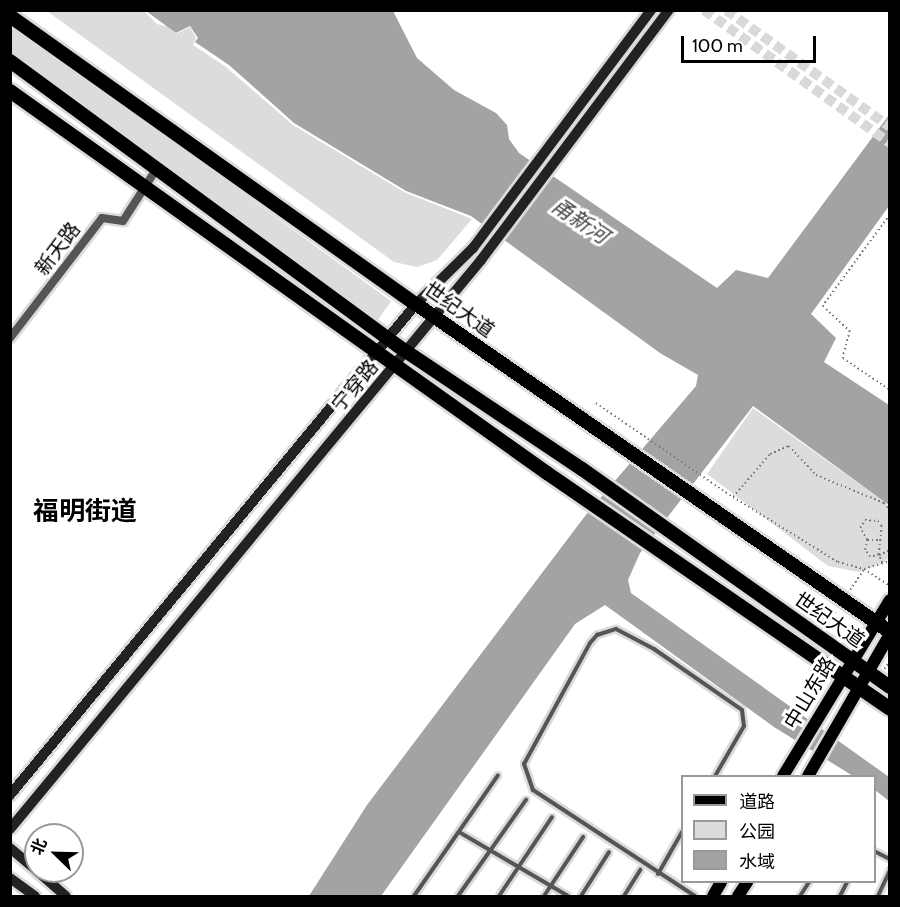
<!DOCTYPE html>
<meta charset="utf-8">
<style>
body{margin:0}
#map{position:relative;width:900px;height:907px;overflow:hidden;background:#fff;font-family:Cabin,"Noto Sans SC",sans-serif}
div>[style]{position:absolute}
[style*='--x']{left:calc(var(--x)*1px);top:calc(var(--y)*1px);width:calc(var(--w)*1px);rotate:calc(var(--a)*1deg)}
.green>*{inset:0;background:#dcdcdc;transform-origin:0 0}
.water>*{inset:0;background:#a3a3a3}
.secondary-tunnel>*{height:10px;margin-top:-5px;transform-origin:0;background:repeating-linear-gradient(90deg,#d9d9d9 0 10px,transparent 0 15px)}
.path>*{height:1.5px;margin-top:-0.75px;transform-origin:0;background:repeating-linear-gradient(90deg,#777 0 1.5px,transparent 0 4.5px)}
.roads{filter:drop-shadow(2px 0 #dbdbdb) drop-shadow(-2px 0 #dbdbdb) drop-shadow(0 2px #dbdbdb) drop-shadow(0 -2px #dbdbdb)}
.lane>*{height:4px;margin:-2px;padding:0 2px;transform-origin:2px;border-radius:2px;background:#555}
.street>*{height:8px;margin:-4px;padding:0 4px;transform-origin:4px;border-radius:4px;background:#555}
.secondary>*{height:10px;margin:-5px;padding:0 5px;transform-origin:5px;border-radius:5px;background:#222}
.primary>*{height:12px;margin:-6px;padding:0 6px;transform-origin:6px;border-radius:6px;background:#000}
.highway>*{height:14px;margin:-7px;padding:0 7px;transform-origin:7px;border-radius:7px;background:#000}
span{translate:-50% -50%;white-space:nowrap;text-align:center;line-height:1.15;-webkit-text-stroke:6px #fff;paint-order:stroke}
.street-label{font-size:20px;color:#000}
.water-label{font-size:21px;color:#444;font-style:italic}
.district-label{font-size:26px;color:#000;font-weight:700}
.frame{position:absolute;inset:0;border:12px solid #000;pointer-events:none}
.legend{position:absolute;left:681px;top:775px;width:195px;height:108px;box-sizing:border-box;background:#fff;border:2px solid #999;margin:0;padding:8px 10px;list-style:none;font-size:18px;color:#000}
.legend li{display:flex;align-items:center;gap:12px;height:30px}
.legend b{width:30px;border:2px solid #999}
.north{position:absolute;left:24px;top:823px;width:60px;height:60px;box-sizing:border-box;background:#fff;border:2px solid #999;border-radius:50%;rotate:293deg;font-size:16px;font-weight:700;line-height:24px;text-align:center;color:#000}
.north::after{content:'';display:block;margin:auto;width:21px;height:27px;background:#000;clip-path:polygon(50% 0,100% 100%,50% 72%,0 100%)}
.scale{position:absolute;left:681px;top:36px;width:135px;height:27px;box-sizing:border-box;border:3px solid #000;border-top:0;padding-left:8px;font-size:18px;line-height:21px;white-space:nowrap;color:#000;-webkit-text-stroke:4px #fff;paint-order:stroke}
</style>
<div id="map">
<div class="green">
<i style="clip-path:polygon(47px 11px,144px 11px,157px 24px,169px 27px,176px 34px,190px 27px,196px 38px,193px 45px,226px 67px,293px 125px,404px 192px,472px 219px,437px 260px,417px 267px,394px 262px)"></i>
<i style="left:11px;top:25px;width:470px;height:25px;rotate:36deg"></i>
<i style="clip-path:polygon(753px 408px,885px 502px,889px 507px,890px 556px,885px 562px,859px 572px,828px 566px,707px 474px)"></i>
</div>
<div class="water">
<i style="clip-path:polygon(146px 11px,393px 11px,417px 58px,454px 90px,496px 113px,507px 125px,509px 139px,519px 153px,717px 288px,736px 270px,768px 278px,889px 115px,889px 206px,811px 314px,836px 338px,824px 362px,889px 405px,889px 505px,753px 406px,640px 553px,628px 580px,631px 593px,889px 777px,889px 801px,875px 790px,874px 776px,853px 776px,774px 727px,605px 605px,575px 624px,381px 896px,309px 896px,367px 805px,585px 516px,696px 386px,698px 375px,660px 353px,471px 216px,406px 191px,294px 123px,229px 65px,195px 42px,198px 38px,190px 26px,176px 33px)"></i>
</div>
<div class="secondary-tunnel">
<i style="--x:704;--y:10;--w:229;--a:35.6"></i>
<i style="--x:726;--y:10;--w:201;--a:35.5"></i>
</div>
<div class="path">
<i style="--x:890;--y:215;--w:113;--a:126.4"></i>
<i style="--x:823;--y:306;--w:37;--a:43"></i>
<i style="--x:850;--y:331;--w:28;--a:105"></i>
<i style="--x:843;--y:358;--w:57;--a:34.2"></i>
<i style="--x:596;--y:403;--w:166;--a:34.5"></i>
<i style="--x:733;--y:497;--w:123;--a:31.8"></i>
<i style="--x:838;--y:562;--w:27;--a:15"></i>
<i style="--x:864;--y:569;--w:27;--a:-17"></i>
<i style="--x:733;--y:497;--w:57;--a:-49.3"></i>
<i style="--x:770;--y:454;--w:21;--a:-23"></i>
<i style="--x:789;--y:446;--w:40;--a:47"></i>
<i style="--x:816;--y:475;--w:74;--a:22.4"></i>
<i style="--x:884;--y:503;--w:9;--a:49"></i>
<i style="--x:865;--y:520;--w:13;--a:4"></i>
<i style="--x:878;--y:521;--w:6;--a:51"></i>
<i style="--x:882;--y:526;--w:29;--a:96"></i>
<i style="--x:879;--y:555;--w:9;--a:167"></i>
<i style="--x:870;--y:557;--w:9;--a:-126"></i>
<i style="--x:865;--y:550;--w:10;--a:-79"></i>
<i style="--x:867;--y:540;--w:14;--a:-120"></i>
<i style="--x:860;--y:528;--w:9;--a:-58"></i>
<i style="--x:867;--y:540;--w:11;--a:0"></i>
<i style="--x:882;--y:563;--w:9;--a:-111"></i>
<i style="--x:879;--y:555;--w:12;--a:-24"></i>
<i style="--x:850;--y:590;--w:25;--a:-56"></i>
<i style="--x:864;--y:569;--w:31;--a:33"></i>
<i style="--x:825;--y:628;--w:22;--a:-58"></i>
<i style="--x:884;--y:669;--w:10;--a:-53"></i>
</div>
<div class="roads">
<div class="lane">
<i style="--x:459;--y:832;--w:126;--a:30.4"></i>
<i style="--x:874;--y:851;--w:18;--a:27"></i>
<i style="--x:658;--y:874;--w:48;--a:-60.3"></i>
<i style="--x:414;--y:896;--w:147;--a:-55.2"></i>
<i style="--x:458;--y:896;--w:118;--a:-54.7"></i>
<i style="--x:499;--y:896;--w:95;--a:-56.1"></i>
<i style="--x:544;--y:896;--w:71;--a:-56.5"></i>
<i style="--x:581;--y:896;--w:52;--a:-57.5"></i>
<i style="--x:624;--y:896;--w:31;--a:-58"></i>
<i style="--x:695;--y:896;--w:194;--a:-146.8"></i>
<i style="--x:533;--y:790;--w:28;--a:-109"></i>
<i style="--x:524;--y:764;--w:138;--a:-61.4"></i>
<i style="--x:590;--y:643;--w:11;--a:-49"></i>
<i style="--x:597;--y:635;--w:20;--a:-18"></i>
<i style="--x:616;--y:629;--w:43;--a:27.8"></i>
<i style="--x:654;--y:649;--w:107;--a:34.7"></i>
<i style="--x:742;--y:710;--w:16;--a:83"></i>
<i style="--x:744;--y:726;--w:58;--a:120.1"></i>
<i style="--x:800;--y:896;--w:17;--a:-57"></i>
<i style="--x:840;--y:896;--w:16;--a:-63"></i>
<i style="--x:878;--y:896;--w:29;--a:-65"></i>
</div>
<div class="street">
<i style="--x:10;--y:338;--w:151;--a:-52.5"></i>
<i style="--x:102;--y:218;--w:21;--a:8"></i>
<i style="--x:123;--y:221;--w:63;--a:-57.3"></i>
</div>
<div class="secondary">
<i style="--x:10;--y:795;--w:637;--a:-50.41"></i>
<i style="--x:416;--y:304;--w:80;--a:-44.5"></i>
<i style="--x:473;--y:248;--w:297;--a:-53.2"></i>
<i style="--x:10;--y:829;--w:739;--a:-50.38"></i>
<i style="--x:481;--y:260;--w:313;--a:-53.1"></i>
<i style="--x:10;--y:848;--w:34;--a:40"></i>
<i style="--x:37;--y:871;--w:38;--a:41"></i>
<i style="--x:10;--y:878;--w:31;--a:36"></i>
</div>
<div class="primary">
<i style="--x:783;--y:776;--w:206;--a:-58.7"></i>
<i style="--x:808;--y:776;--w:164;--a:-60"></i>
<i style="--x:713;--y:896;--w:16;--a:-60"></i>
<i style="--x:738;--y:896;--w:17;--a:-57"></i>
</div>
<div class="highway">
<i style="--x:10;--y:16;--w:498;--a:35.4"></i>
<i style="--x:416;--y:304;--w:576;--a:34.68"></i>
<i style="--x:10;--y:61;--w:481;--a:36.3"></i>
<i style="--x:398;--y:346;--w:221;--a:33.8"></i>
<i style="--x:582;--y:469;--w:377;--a:35.3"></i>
<i style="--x:10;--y:91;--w:659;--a:35.43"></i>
<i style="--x:547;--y:473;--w:416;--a:34.5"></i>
</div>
</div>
<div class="street-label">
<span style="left:58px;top:249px;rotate:-53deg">新天路</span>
<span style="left:459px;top:310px;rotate:35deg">世纪大道</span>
<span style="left:355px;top:386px;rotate:-50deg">宁穿路</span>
<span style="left:829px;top:620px;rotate:35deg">世纪大道</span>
<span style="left:810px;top:693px;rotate:-59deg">中山东路</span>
</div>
<div class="water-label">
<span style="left:580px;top:221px;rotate:34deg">甬新河</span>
</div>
<div class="district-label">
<span style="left:85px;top:512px">福明街道</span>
</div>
<div class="frame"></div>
<ul class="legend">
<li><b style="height:8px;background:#000"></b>道路</li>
<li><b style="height:16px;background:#dcdcdc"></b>公园</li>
<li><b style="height:16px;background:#a3a3a3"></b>水域</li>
</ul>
<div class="north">北</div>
<div class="scale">100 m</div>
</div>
